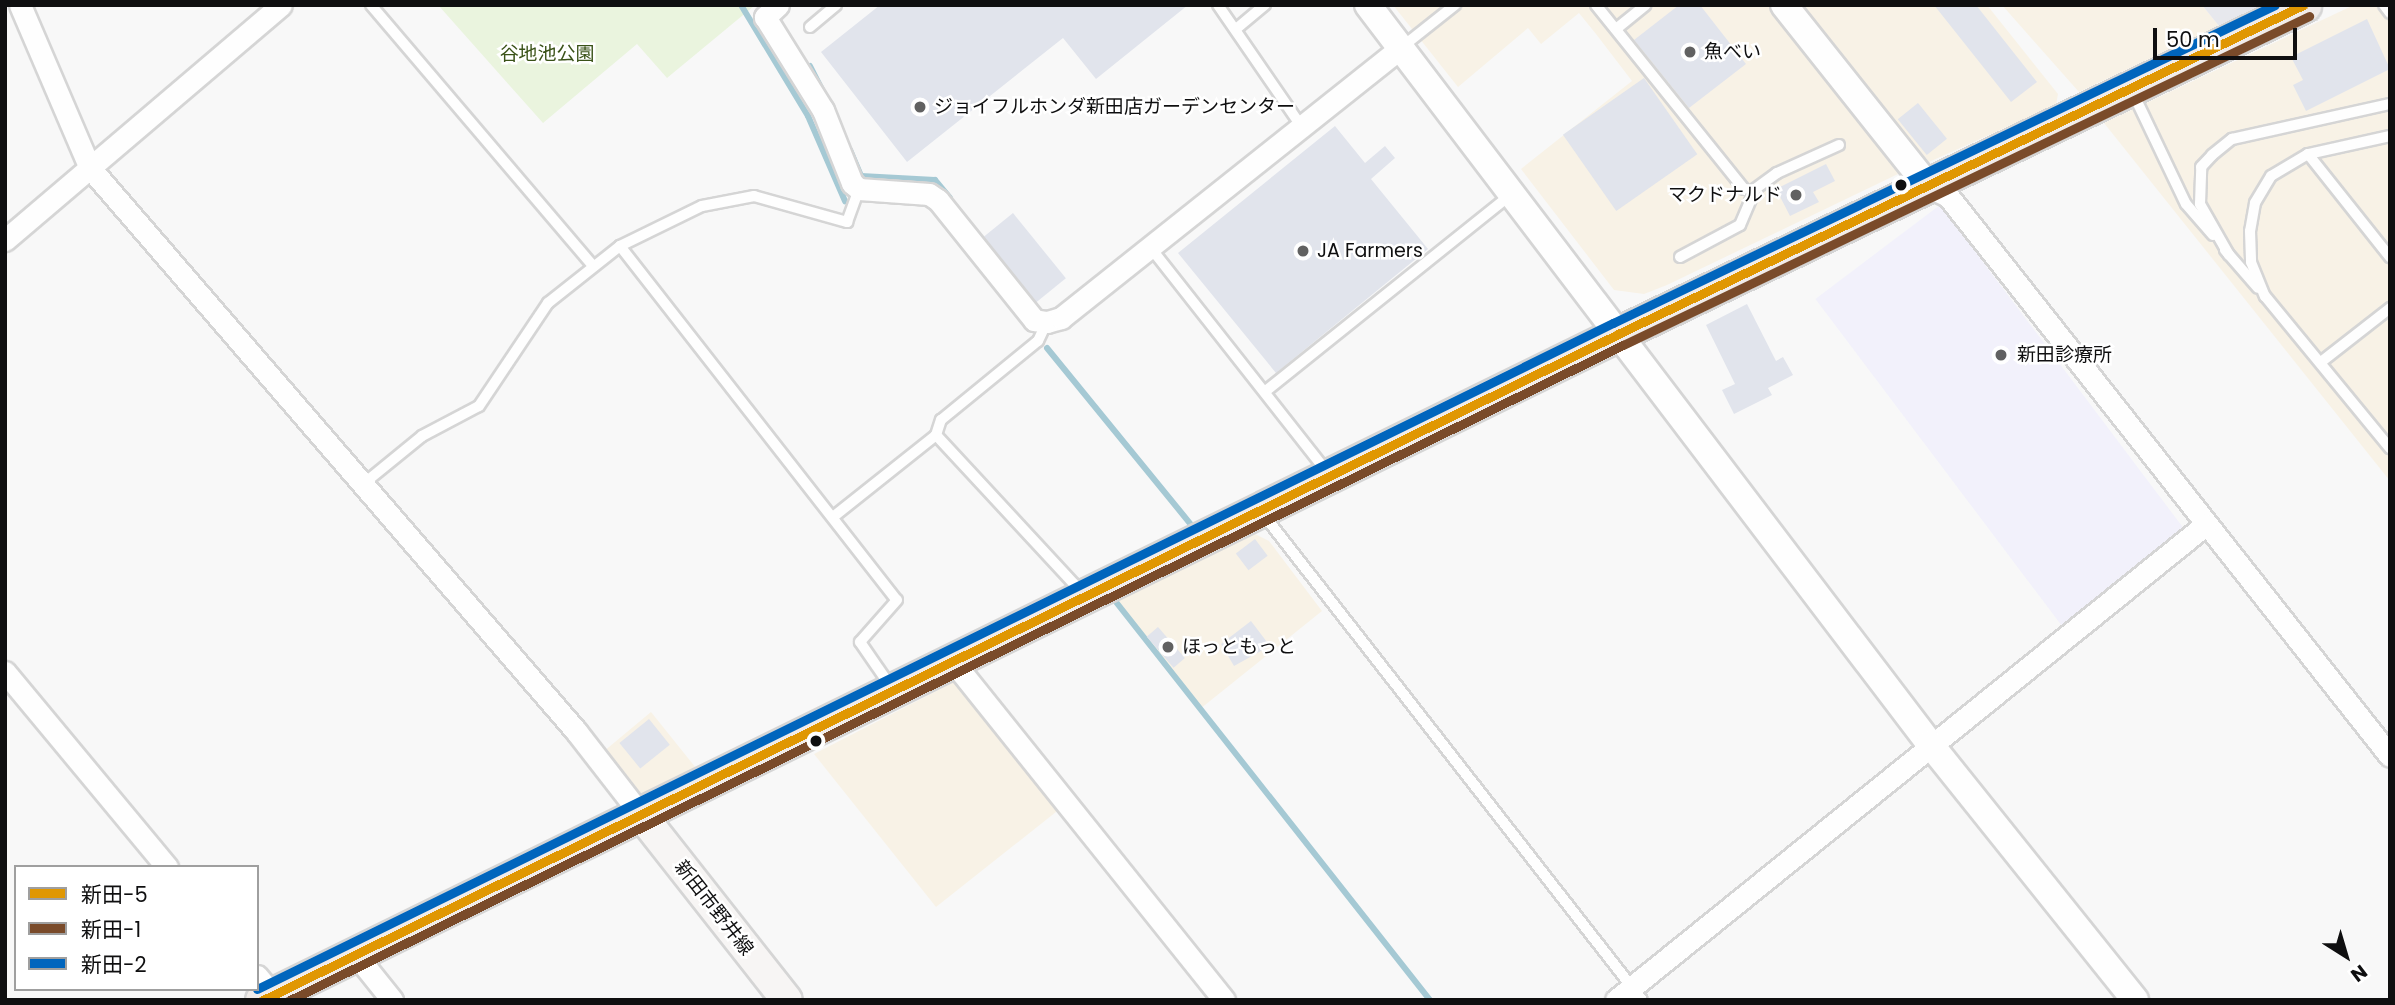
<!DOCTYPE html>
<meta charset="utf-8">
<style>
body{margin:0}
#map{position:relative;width:2395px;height:1005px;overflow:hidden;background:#f8f8f8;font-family:Poppins,"Noto Sans JP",sans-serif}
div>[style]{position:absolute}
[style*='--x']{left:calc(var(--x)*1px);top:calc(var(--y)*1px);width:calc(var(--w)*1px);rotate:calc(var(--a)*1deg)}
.commercial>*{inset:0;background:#f8f2e6}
.built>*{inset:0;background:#e7e8ed}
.medical>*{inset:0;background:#f2f1fb;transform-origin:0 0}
.green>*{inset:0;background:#eaf4de}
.stream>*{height:6px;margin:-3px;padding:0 3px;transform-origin:3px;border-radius:3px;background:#a5c9d4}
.building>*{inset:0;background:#e1e4ec;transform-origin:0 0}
.roads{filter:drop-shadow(2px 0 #d5d5d5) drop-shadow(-2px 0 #d5d5d5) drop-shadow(0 2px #d5d5d5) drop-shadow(0 -2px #d5d5d5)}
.service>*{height:10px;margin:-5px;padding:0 5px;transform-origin:5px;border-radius:5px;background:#fefefe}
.minor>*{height:21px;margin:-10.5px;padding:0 10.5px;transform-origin:10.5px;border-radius:10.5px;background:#fefefe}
.tertiary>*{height:26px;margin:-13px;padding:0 13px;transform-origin:13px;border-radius:13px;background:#fefefe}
.secondary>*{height:30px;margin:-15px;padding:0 15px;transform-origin:15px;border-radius:15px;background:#f7f5f4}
.primary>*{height:33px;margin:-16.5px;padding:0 16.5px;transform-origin:16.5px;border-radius:16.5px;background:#f1ece9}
.bus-1>*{height:9px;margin:-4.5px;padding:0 4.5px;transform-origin:4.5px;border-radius:4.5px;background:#e09702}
.bus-2>*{height:9px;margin:-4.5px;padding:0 4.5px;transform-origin:4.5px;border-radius:4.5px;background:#7a4b2a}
.bus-3>*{height:9px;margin:-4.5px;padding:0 4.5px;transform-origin:4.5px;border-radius:4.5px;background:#0065bd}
.dots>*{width:19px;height:19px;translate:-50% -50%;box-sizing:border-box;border:4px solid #fff;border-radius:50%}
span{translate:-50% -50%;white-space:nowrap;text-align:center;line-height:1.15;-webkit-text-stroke:5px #fff;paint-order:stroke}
.poi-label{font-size:19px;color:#0f0f10}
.left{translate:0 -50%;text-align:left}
.right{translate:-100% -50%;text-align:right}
.park-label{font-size:19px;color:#3a5218}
.street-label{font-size:19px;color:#0f0f10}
.frame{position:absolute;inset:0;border:7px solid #0f0f10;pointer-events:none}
.legend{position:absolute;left:14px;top:865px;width:245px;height:126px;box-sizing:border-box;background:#fff;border:2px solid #9f9f9f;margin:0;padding:9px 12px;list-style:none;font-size:21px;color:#0f0f10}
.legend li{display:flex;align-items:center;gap:14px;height:35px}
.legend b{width:35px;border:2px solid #9f9f9f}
.north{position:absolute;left:2311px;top:921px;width:70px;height:70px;-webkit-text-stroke:5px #fff;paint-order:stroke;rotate:143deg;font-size:19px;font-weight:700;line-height:28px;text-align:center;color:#0f0f10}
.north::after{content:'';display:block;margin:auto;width:24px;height:32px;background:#0f0f10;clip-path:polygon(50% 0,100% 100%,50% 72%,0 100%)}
.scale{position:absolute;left:2153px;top:28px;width:144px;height:32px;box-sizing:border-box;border:4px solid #0f0f10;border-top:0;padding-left:9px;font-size:21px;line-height:24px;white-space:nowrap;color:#0f0f10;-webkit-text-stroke:5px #fff;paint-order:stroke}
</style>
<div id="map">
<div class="commercial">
<i style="clip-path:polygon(1393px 5px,1771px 5px,1900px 166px,1898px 174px,1667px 285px,1644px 294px,1614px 290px,1521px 169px,1632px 81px,1596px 34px,1579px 13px,1541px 44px,1528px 28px,1458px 87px)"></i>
<i style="clip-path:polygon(1801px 5px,1987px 5px,2058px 94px,2056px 105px,1929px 162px)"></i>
<i style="clip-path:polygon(2002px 5px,2202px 5px,2219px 26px,2079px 92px)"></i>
<i style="clip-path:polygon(2354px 5px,2390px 5px,2390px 481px,2104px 123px)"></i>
<i style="clip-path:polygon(1255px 534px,1269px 541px,1322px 611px,1200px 709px,1116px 602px)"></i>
<i style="clip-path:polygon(960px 679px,1061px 808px,936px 907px,814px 754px)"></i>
<i style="clip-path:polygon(651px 712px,696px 768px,642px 794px,603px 752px)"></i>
</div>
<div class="built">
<i style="clip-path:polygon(2202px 5px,2263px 5px,2219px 26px)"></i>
</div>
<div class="medical">
<i style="left:1940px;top:205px;width:410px;height:156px;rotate:53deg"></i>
</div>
<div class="green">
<i style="clip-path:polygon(439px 6px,753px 5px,754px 6px,667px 78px,637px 44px,543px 123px)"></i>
</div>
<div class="stream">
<i style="--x:741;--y:5;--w:130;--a:58.9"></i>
<i style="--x:808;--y:116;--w:93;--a:66.5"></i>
<i style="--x:810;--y:66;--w:27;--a:63"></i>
<i style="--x:850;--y:150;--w:28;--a:67"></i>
<i style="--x:861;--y:176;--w:74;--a:3.1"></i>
<i style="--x:935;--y:180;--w:23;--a:50"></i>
<i style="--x:1047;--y:348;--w:232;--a:50.8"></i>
<i style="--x:1116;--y:602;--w:507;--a:51.73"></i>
</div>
<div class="building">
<i style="clip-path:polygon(880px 5px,1188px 5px,1096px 79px,1063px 38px,907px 162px,821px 52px)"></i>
<i style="clip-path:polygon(1679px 5px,1700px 5px,1746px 64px,1689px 108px,1634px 40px)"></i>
<i style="clip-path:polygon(1934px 5px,1976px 5px,2037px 82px,2011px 102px)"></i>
<i style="clip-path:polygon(2367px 19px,2390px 69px,2306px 111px,2293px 85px,2303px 80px,2291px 57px)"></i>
<i style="left:1644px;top:78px;width:93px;height:99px;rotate:55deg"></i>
<i style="left:1918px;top:103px;width:46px;height:26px;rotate:51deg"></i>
<i style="clip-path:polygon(1335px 126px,1365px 163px,1385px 146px,1395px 158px,1371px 179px,1428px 249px,1276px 373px,1178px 253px)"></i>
<i style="clip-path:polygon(1826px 164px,1835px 181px,1813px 192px,1819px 202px,1790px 216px,1776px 189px)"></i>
<i style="left:1013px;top:213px;width:84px;height:38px;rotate:51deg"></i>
<i style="clip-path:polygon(1747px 304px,1776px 361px,1783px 357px,1793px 375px,1768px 388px,1772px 395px,1734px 414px,1722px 390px,1735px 384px,1706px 325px)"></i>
<i style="left:1255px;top:539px;width:21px;height:24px;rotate:53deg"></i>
<i style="clip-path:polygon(1251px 621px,1270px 646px,1234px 666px,1221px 644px)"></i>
<i style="left:1158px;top:627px;width:41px;height:15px;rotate:49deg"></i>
<i style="left:649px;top:719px;width:33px;height:38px;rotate:51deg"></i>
</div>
<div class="roads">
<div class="service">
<i style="--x:371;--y:5;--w:341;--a:49.6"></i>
<i style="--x:1218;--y:5;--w:148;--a:55.5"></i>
<i style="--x:1596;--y:5;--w:236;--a:51.2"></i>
<i style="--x:2384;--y:5;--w:10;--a:53"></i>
<i style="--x:810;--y:27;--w:34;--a:-40"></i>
<i style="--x:1236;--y:29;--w:38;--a:-40"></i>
<i style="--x:1616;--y:29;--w:38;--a:-39"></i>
<i style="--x:1402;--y:47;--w:68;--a:-38.4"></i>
<i style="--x:2132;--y:91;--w:125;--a:64.5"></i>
<i style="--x:2186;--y:204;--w:41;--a:48.9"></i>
<i style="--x:2390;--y:136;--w:84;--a:167.6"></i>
<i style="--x:2308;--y:154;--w:43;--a:149.3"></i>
<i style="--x:2271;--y:176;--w:31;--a:121"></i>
<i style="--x:2255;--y:203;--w:28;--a:100"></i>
<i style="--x:2250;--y:231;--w:31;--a:88"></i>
<i style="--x:2251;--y:262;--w:37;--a:68"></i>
<i style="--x:2265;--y:296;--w:197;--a:50.6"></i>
<i style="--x:2308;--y:154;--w:132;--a:51.5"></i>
<i style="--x:620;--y:246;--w:449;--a:52"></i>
<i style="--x:897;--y:600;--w:56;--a:131.4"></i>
<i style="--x:860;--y:642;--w:55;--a:55.4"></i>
<i style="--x:1150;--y:247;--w:288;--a:51.8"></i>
<i style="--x:2225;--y:250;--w:50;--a:49"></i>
<i style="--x:2229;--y:255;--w:59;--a:-119.6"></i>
<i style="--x:2200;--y:204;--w:37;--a:-88"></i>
<i style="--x:2201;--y:167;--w:16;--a:-47"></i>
<i style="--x:2212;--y:155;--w:26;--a:-39"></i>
<i style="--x:2232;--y:139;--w:162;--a:-12.5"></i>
<i style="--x:1680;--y:257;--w:68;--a:-28.1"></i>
<i style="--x:1740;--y:225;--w:39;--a:-67"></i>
<i style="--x:1755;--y:189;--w:27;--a:-36"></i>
<i style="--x:1777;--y:173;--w:68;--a:-24.3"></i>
<i style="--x:2321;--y:362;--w:88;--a:-38"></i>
<i style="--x:1267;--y:390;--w:314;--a:-38.7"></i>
<i style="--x:936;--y:435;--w:203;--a:47.2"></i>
<i style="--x:1074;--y:584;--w:11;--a:75"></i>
<i style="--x:362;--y:485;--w:77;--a:-39.2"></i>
<i style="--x:422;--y:436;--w:64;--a:-27.8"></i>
<i style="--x:479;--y:406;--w:124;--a:-56.2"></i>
<i style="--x:548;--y:303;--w:92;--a:-38.4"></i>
<i style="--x:620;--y:246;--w:91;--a:-26"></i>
<i style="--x:702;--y:206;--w:53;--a:-10.9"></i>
<i style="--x:754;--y:196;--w:97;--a:15.6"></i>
<i style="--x:847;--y:222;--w:35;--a:-70"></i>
<i style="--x:1263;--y:514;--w:616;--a:52.05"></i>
<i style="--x:833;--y:517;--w:132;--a:-38.5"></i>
<i style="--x:936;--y:435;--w:16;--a:-72"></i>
<i style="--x:941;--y:420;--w:125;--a:-39.2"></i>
<i style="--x:1038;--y:341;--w:21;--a:-65"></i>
</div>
<div class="minor">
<i style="--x:20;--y:5;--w:177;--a:66.8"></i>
<i style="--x:90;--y:168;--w:744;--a:49.2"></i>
<i style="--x:576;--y:731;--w:108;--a:52.2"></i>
<i style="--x:778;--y:5;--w:18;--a:137"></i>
<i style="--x:765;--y:17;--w:110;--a:58.1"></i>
<i style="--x:823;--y:110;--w:79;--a:68.3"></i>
<i style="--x:852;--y:183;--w:9;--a:41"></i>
<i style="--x:859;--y:189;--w:70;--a:4.1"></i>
<i style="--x:929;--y:194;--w:11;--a:34"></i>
<i style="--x:938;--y:200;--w:154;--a:51.3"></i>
<i style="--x:1034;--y:320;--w:13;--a:9"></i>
<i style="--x:1047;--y:322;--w:15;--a:-16"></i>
<i style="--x:1061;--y:318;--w:434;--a:-38.5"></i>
<i style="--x:1929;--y:187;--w:21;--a:25"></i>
<i style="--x:1948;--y:196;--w:713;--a:51.72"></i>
<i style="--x:5;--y:240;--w:362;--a:-40.4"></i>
<i style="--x:954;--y:663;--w:432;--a:51.3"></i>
<i style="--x:5;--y:672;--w:254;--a:50.3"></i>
<i style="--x:356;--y:955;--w:58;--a:51.3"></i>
<i style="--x:257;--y:976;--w:25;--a:50"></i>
<i style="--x:1616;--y:1000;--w:757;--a:-38.88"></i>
</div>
<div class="tertiary">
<i style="--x:1368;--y:5;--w:928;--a:52.75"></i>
<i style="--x:1930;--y:744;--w:328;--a:51.3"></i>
<i style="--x:1784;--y:5;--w:233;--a:51.5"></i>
</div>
<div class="secondary">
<i style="--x:642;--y:816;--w:234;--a:51.8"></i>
</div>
<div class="primary">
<i style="--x:262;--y:1000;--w:1511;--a:-26.16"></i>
<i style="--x:1618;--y:334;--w:761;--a:-25.62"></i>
</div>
</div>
<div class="bus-1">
<i style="--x:263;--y:1000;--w:1510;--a:-26.17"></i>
<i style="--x:1618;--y:334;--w:760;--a:-25.65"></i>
</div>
<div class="bus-2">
<i style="--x:290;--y:1000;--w:1485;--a:-26.17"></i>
<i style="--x:1623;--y:345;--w:761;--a:-25.62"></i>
</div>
<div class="bus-3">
<i style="--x:257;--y:989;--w:1511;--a:-26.16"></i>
<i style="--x:1613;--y:323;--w:734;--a:-25.66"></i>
</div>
<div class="dots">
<i style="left:1690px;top:52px;background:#616161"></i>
<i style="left:920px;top:107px;background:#616161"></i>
<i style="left:1901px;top:185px;background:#0f0f10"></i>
<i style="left:1796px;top:195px;background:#616161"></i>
<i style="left:1303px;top:251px;background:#616161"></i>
<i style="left:2001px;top:355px;background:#616161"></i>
<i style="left:1168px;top:647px;background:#616161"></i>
<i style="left:816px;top:741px;background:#0f0f10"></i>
</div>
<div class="poi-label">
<span class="left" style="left:1704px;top:52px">魚べい</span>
<span class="left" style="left:934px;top:107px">ジョイフルホンダ新田店ガーデンセンター</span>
<span class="right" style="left:1782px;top:195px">マクドナルド</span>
<span class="left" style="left:1317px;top:251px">JA Farmers</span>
<span class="left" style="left:2017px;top:355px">新田診療所</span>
<span class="left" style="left:1182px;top:647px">ほっともっと</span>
</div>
<div class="park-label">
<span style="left:547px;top:54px">谷地池公園</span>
</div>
<div class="street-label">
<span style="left:714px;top:908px;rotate:52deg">新田市野井線</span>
</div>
<div class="frame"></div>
<ul class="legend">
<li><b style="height:9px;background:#e09702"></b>新田-5</li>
<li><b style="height:9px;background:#7a4b2a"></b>新田-1</li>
<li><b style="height:9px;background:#0065bd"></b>新田-2</li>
</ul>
<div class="north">N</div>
<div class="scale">50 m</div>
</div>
